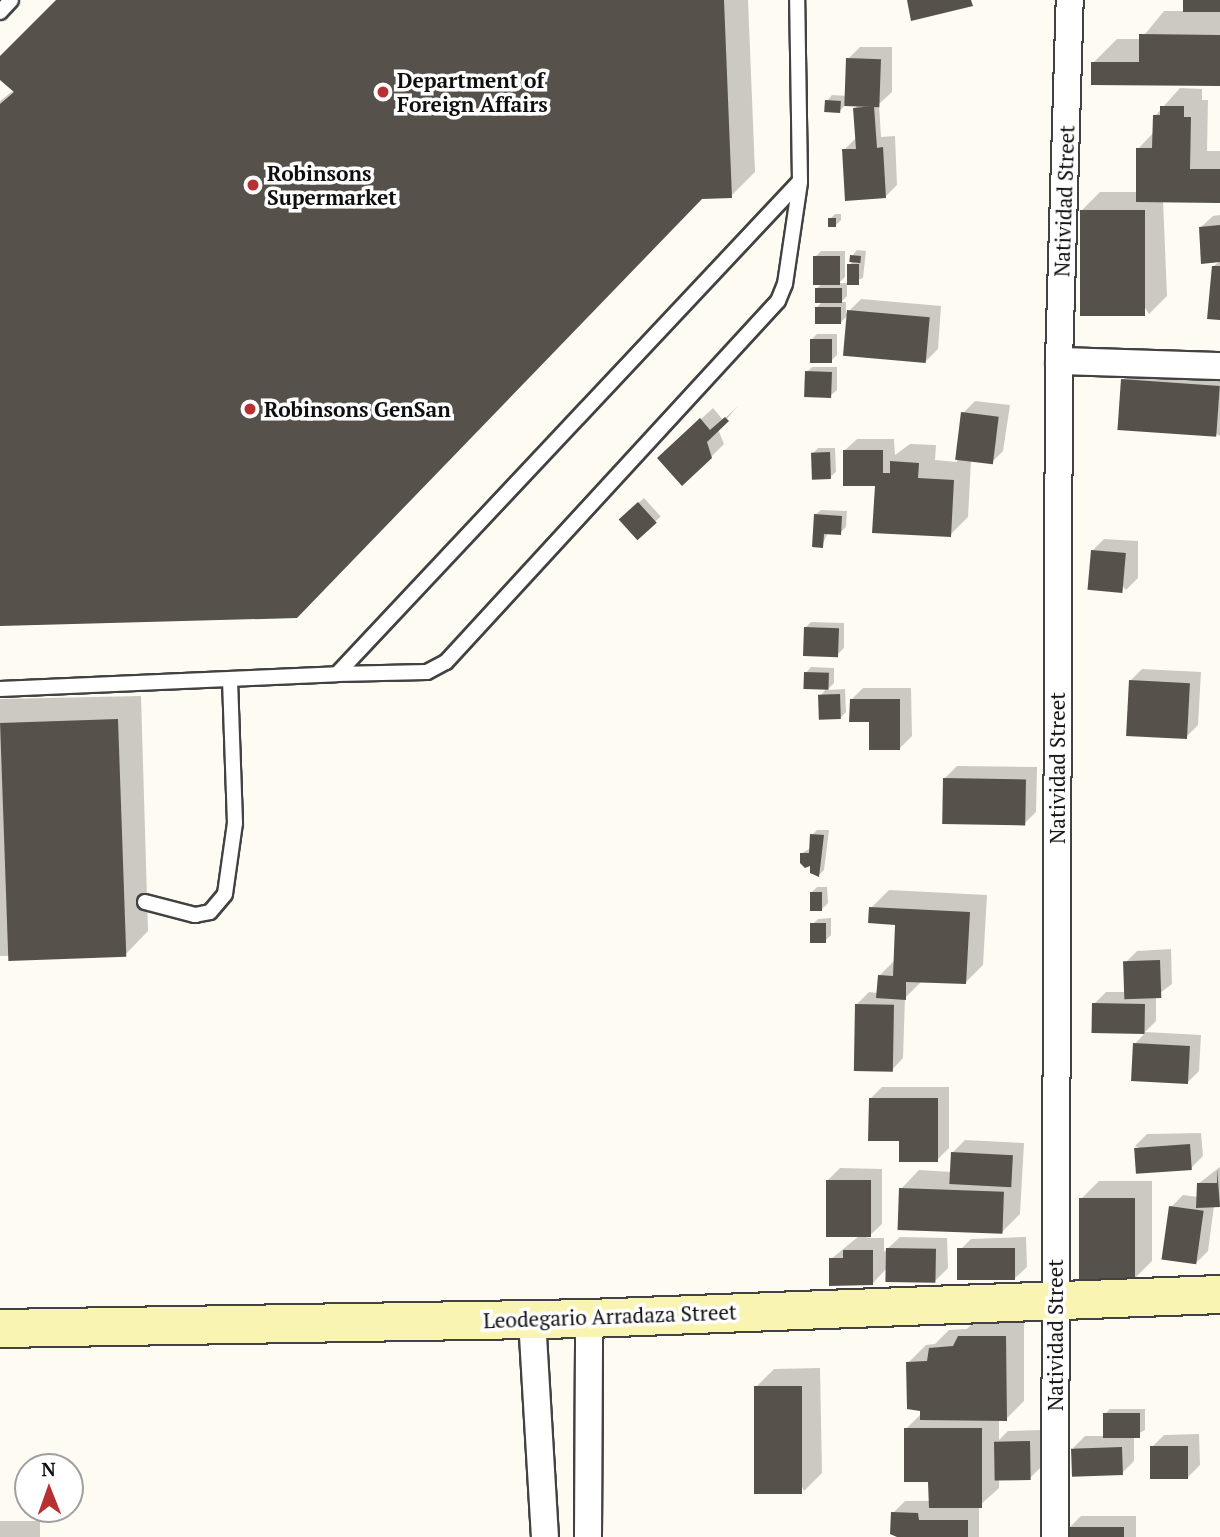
<!DOCTYPE html>
<style>
body{margin:0}
#map{position:relative;width:1220px;height:1537px;overflow:hidden;background:#fefcf2;font-family:"PT Serif",serif}
div>[style]{position:absolute}
[style*='--x']{left:calc(var(--x)*1px);top:calc(var(--y)*1px);width:calc(var(--w)*1px);rotate:calc(var(--a)*1deg)}
.shadow>*{inset:0;background:#0003;transform-origin:0 0}
.building>*{inset:0;background:#57514c;transform-origin:0 0}
.roads{filter:drop-shadow(2px 0 #424242) drop-shadow(-2px 0 #424242) drop-shadow(0 2px #424242) drop-shadow(0 -2px #424242)}
.lane>*{height:14px;margin:-7px;padding:0 7px;transform-origin:7px;border-radius:7px;background:#fff}
.street>*{height:26px;margin:-13px;padding:0 13px;transform-origin:13px;border-radius:13px;background:#fff}
.secondary>*{height:37px;margin:-18.5px;padding:0 18.5px;transform-origin:18.5px;border-radius:18.5px;background:#faf4b2}
.dots>*{width:19px;height:19px;translate:-50% -50%;box-sizing:border-box;border:4px solid #fff;border-radius:50%}
span{translate:-50% -50%;white-space:nowrap;text-align:center;line-height:1.15;-webkit-text-stroke:7px #fff;paint-order:stroke}
.poi-label{font-size:21px;color:#0f0f0f;font-weight:700}
.left{translate:0 -50%;text-align:left}
.street-label{font-size:21px;color:#0f0f0f}
.north{position:absolute;left:14px;top:1453px;width:70px;height:70px;box-sizing:border-box;background:#fff;border:2px solid #9f9f9f;border-radius:50%;rotate:359deg;font-size:19px;font-weight:700;line-height:28px;text-align:center;color:#0f0f0f}
.north::after{content:'';display:block;margin:auto;width:24px;height:32px;background:#b73032;clip-path:polygon(50% 0,100% 100%,50% 72%,0 100%)}
</style>
<div id="map">
<div class="shadow">
<i style="clip-path:polygon(59px 0,748px 0,755px 172px,731px 196px,702px 197px,0 624px,0 101px,14px 90px,0 78px,0 58px)"></i>
<i style="clip-path:polygon(1187px 0,1220px 0,1220px 84px,1093px 63px,1117px 39px,1141px 39px,1164px 11px,1185px 11px)"></i>
<i style="clip-path:polygon(860px 47px,892px 47px,892px 92px,879px 104px,881px 137px,895px 136px,897px 185px,885px 197px,844px 150px,856px 138px,855px 108px,859px 104px,846px 104px,840px 111px,827px 101px,832px 95px,848px 96px,848px 59px)"></i>
<i style="clip-path:polygon(1180px 88px,1202px 89px,1202px 100px,1208px 100px,1207px 151px,1220px 151px,1220px 201px,1163px 200px,1167px 296px,1149px 314px,1082px 210px,1100px 192px,1138px 192px,1138px 149px,1154px 132px,1155px 116px)"></i>
<i style="clip-path:polygon(835px 214px,841px 214px,841px 220px,836px 225px,830px 219px)"></i>
<i style="clip-path:polygon(1220px 215px,1220px 318px,1214px 266px,1220px 261px,1200px 228px,1213px 216px)"></i>
<i style="clip-path:polygon(857px 250px,866px 251px,863px 278px,849px 283px,852px 256px)"></i>
<i style="clip-path:polygon(821px 251px,845px 251px,845px 277px,839px 283px,847px 283px,847px 296px,841px 302px,846px 302px,846px 314px,861px 299px,941px 306px,938px 349px,926px 361px,849px 314px,840px 323px,816px 308px,822px 302px,816px 289px,823px 283px,815px 257px)"></i>
<i style="clip-path:polygon(817px 334px,837px 334px,837px 355px,831px 361px,811px 340px)"></i>
<i style="clip-path:polygon(1141px 362px,1220px 368px,1220px 436px,1123px 380px)"></i>
<i style="clip-path:polygon(812px 367px,837px 367px,837px 390px,831px 395px,807px 372px)"></i>
<i style="clip-path:polygon(975px 401px,1010px 405px,1003px 451px,991px 463px,971px 461px,968px 517px,950px 535px,876px 484px,844px 451px,857px 439px,894px 439px,895px 455px,910px 444px,936px 445px,935px 460px,957px 462px,963px 413px)"></i>
<i style="clip-path:polygon(738px 406px,718px 429px,724px 444px,711px 457px,671px 447px,713px 408px,723px 420px)"></i>
<i style="clip-path:polygon(818px 448px,835px 448px,836px 472px,830px 477px,812px 454px)"></i>
<i style="left:644px;top:498px;width:25px;height:32px;rotate:48deg"></i>
<i style="clip-path:polygon(821px 510px,847px 511px,846px 527px,840px 533px,828px 532px,822px 546px,815px 515px)"></i>
<i style="clip-path:polygon(1104px 539px,1138px 541px,1138px 578px,1126px 590px,1092px 551px)"></i>
<i style="clip-path:polygon(811px 622px,844px 623px,844px 648px,838px 654px,805px 628px)"></i>
<i style="clip-path:polygon(811px 667px,834px 668px,834px 683px,827px 690px,845px 689px,846px 712px,841px 717px,820px 696px,827px 688px,806px 673px)"></i>
<i style="clip-path:polygon(1142px 669px,1201px 672px,1198px 725px,1186px 737px,1130px 681px)"></i>
<i style="clip-path:polygon(863px 688px,911px 688px,912px 736px,900px 748px,851px 700px)"></i>
<i style="clip-path:polygon(141px 696px,148px 931px,125px 955px,0 956px,0 699px)"></i>
<i style="clip-path:polygon(957px 766px,1037px 767px,1036px 812px,1024px 824px,945px 778px)"></i>
<i style="clip-path:polygon(817px 830px,829px 830px,824px 870px,819px 875px,802px 853px,811px 848px,812px 835px)"></i>
<i style="clip-path:polygon(817px 887px,827px 887px,828px 903px,822px 909px,811px 893px)"></i>
<i style="clip-path:polygon(889px 890px,987px 895px,983px 965px,965px 983px,922px 981px,905px 998px,903px 1058px,891px 1071px,857px 1004px,869px 992px,878px 993px,879px 976px,895px 960px,897px 923px,871px 908px)"></i>
<i style="clip-path:polygon(831px 918px,831px 935px,825px 941px,812px 925px,818px 919px)"></i>
<i style="clip-path:polygon(1171px 949px,1172px 984px,1156px 996px,1156px 1021px,1145px 1032px,1201px 1035px,1199px 1071px,1187px 1083px,1135px 1044px,1145px 1033px,1093px 1031px,1094px 1004px,1106px 992px,1126px 992px,1125px 963px,1137px 951px)"></i>
<i style="clip-path:polygon(882px 1087px,949px 1087px,949px 1148px,937px 1160px,901px 1139px,870px 1099px)"></i>
<i style="clip-path:polygon(1201px 1133px,1203px 1156px,1191px 1168px,1135px 1146px,1147px 1134px)"></i>
<i style="clip-path:polygon(965px 1140px,1024px 1143px,1020px 1214px,1002px 1232px,901px 1189px,919px 1170px,952px 1172px,953px 1152px)"></i>
<i style="clip-path:polygon(1220px 1167px,1220px 1206px,1214px 1206px,1208px 1251px,1196px 1263px,1171px 1207px,1183px 1195px,1198px 1197px,1198px 1184px)"></i>
<i style="clip-path:polygon(840px 1168px,882px 1169px,882px 1224px,867px 1238px,884px 1238px,884px 1252px,900px 1237px,947px 1238px,948px 1268px,936px 1280px,887px 1268px,872px 1284px,831px 1259px,859px 1236px,828px 1180px)"></i>
<i style="clip-path:polygon(1099px 1181px,1152px 1181px,1152px 1261px,1134px 1279px,1081px 1199px)"></i>
<i style="clip-path:polygon(1026px 1237px,1027px 1267px,1014px 1279px,959px 1251px,971px 1239px)"></i>
<i style="clip-path:polygon(978px 1318px,1024px 1319px,1024px 1401px,1006px 1419px,999px 1419px,999px 1440px,1008px 1431px,1041px 1430px,1042px 1466px,1030px 1478px,999px 1479px,999px 1488px,979px 1506px,979px 1537px,901px 1537px,893px 1513px,905px 1501px,930px 1501px,930px 1481px,906px 1429px,922px 1413px,908px 1363px,926px 1345px,935px 1344px,949px 1330px,967px 1329px)"></i>
<i style="clip-path:polygon(820px 1368px,822px 1473px,804px 1491px,756px 1387px,774px 1369px)"></i>
<i style="clip-path:polygon(1110px 1409px,1145px 1409px,1145px 1430px,1134px 1436px,1134px 1461px,1122px 1473px,1073px 1448px,1085px 1436px,1105px 1436px,1105px 1414px)"></i>
<i style="clip-path:polygon(1199px 1434px,1200px 1465px,1188px 1477px,1152px 1447px,1164px 1435px)"></i>
<i style="clip-path:polygon(1081px 1516px,1136px 1516px,1136px 1537px,1069px 1537px,1069px 1528px)"></i>
<i style="left:0;top:1521px;width:40px;height:16px"></i>
</div>
<div class="building">
<i style="clip-path:polygon(56px 0,724px 0,732px 198px,702px 199px,297px 618px,0 626px,0 104px,14px 92px,0 80px,0 56px)"></i>
<i style="clip-path:polygon(907px 0,971px 0,973px 6px,911px 21px)"></i>
<i style="left:1183px;top:0;width:37px;height:12px"></i>
<i style="clip-path:polygon(1139px 34px,1220px 35px,1220px 86px,1091px 85px,1091px 62px,1139px 62px)"></i>
<i style="left:846px;top:58px;width:35px;height:48px;rotate:2deg"></i>
<i style="left:825px;top:100px;width:16px;height:12px;rotate:4deg"></i>
<i style="clip-path:polygon(874px 106px,877px 148px,883px 147px,886px 198px,845px 201px,842px 149px,856px 149px,853px 108px)"></i>
<i style="clip-path:polygon(1160px 106px,1184px 106px,1184px 117px,1191px 117px,1190px 169px,1220px 169px,1220px 203px,1136px 202px,1136px 148px,1152px 148px,1153px 115px,1160px 115px)"></i>
<i style="left:1080px;top:210px;width:65px;height:106px"></i>
<i style="left:836px;top:218px;width:9px;height:8px;rotate:90deg"></i>
<i style="clip-path:polygon(1220px 225px,1220px 262px,1201px 264px,1199px 227px)"></i>
<i style="left:850px;top:255px;width:11px;height:7px;rotate:5deg"></i>
<i style="left:813px;top:256px;width:27px;height:29px"></i>
<i style="left:847px;top:264px;width:12px;height:21px"></i>
<i style="clip-path:polygon(1212px 266px,1220px 266px,1220px 320px,1207px 319px)"></i>
<i style="left:815px;top:288px;width:27px;height:15px"></i>
<i style="left:815px;top:307px;width:26px;height:17px"></i>
<i style="left:847px;top:310px;width:83px;height:46px;rotate:5deg"></i>
<i style="left:810px;top:339px;width:22px;height:24px"></i>
<i style="left:805px;top:371px;width:27px;height:26px;rotate:2deg"></i>
<i style="left:1121px;top:379px;width:99px;height:51px;rotate:4deg"></i>
<i style="left:961px;top:412px;width:38px;height:48px;rotate:7deg"></i>
<i style="clip-path:polygon(725px 417px,729px 421px,707px 442px,712px 458px,682px 486px,657px 458px,700px 418px,710px 430px)"></i>
<i style="clip-path:polygon(843px 450px,883px 450px,883px 473px,890px 473px,890px 461px,919px 463px,918px 478px,954px 480px,951px 537px,872px 533px,875px 486px,843px 486px)"></i>
<i style="left:830px;top:452px;width:27px;height:19px;rotate:88deg"></i>
<i style="left:638px;top:502px;width:28px;height:26px;rotate:48deg"></i>
<i style="clip-path:polygon(814px 514px,842px 516px,841px 535px,824px 534px,823px 548px,812px 547px)"></i>
<i style="left:1091px;top:550px;width:35px;height:40px;rotate:5deg"></i>
<i style="left:804px;top:627px;width:35px;height:29px;rotate:2deg"></i>
<i style="left:804px;top:672px;width:25px;height:17px;rotate:2deg"></i>
<i style="left:1129px;top:680px;width:61px;height:56px;rotate:3deg"></i>
<i style="left:840px;top:694px;width:25px;height:22px;rotate:88deg"></i>
<i style="clip-path:polygon(850px 699px,900px 699px,900px 750px,869px 750px,869px 722px,849px 722px)"></i>
<i style="left:118px;top:719px;width:238px;height:118px;rotate:88deg"></i>
<i style="left:943px;top:778px;width:83px;height:46px;rotate:1deg"></i>
<i style="clip-path:polygon(810px 834px,824px 835px,819px 877px,810px 873px,810px 866px,805px 868px,800px 863px,800px 853px,809px 853px)"></i>
<i style="left:810px;top:892px;width:12px;height:19px"></i>
<i style="clip-path:polygon(869px 907px,970px 912px,966px 984px,906px 982px,906px 1000px,876px 998px,878px 975px,893px 976px,895px 925px,868px 923px)"></i>
<i style="left:826px;top:923px;width:20px;height:16px;rotate:90deg"></i>
<i style="left:1160px;top:960px;width:38px;height:37px;rotate:88deg"></i>
<i style="left:1092px;top:1003px;width:53px;height:30px;rotate:1deg"></i>
<i style="left:855px;top:1004px;width:39px;height:67px;rotate:1deg"></i>
<i style="left:1133px;top:1043px;width:57px;height:38px;rotate:3deg"></i>
<i style="clip-path:polygon(869px 1098px,938px 1098px,938px 1162px,899px 1162px,899px 1141px,868px 1141px)"></i>
<i style="left:1190px;top:1144px;width:26px;height:56px;rotate:86deg"></i>
<i style="left:951px;top:1152px;width:62px;height:32px;rotate:3deg"></i>
<i style="clip-path:polygon(1217px 1168px,1220px 1207px,1196px 1208px,1197px 1183px,1217px 1183px)"></i>
<i style="left:826px;top:1180px;width:45px;height:57px"></i>
<i style="left:899px;top:1188px;width:105px;height:42px;rotate:2deg"></i>
<i style="left:1079px;top:1198px;width:56px;height:83px"></i>
<i style="left:1169px;top:1206px;width:35px;height:54px;rotate:8deg"></i>
<i style="left:886px;top:1248px;width:50px;height:34px;rotate:1deg"></i>
<i style="left:1015px;top:1248px;width:32px;height:58px;rotate:90deg"></i>
<i style="clip-path:polygon(843px 1250px,873px 1250px,873px 1285px,829px 1286px,829px 1258px,843px 1258px)"></i>
<i style="clip-path:polygon(958px 1336px,1006px 1336px,1007px 1421px,920px 1420px,920px 1411px,907px 1409px,906px 1362px,927px 1361px,929px 1348px,953px 1346px)"></i>
<i style="left:754px;top:1386px;width:48px;height:108px"></i>
<i style="left:1140px;top:1413px;width:25px;height:37px;rotate:90deg"></i>
<i style="clip-path:polygon(904px 1428px,982px 1428px,982px 1508px,929px 1508px,928px 1482px,904px 1482px)"></i>
<i style="left:1030px;top:1441px;width:39px;height:36px;rotate:89deg"></i>
<i style="left:1150px;top:1446px;width:38px;height:33px"></i>
<i style="left:1122px;top:1447px;width:28px;height:51px;rotate:88deg"></i>
<i style="clip-path:polygon(891px 1512px,918px 1513px,919px 1520px,968px 1520px,968px 1537px,897px 1537px,890px 1534px)"></i>
<i style="left:1124px;top:1527px;width:10px;height:57px;rotate:90deg"></i>
</div>
<div class="roads">
<div class="lane">
<i style="--x:0;--y:12;--w:16;--a:-47"></i>
<i style="--x:337;--y:674;--w:90;--a:-1.3"></i>
<i style="--x:427;--y:672;--w:21;--a:-28"></i>
<i style="--x:446;--y:662;--w:490;--a:-47.4"></i>
<i style="--x:778;--y:301;--w:18;--a:-68"></i>
<i style="--x:785;--y:284;--w:103;--a:-81.6"></i>
<i style="--x:0;--y:689;--w:337;--a:-2.5"></i>
<i style="--x:337;--y:674;--w:676;--a:-46.8"></i>
<i style="--x:800;--y:181;--w:181;--a:-90.9"></i>
<i style="--x:145;--y:902;--w:52;--a:14.6"></i>
<i style="--x:195;--y:915;--w:15;--a:-11"></i>
<i style="--x:210;--y:912;--w:23;--a:-50"></i>
<i style="--x:225;--y:894;--w:72;--a:-82"></i>
<i style="--x:235;--y:823;--w:144;--a:-92"></i>
</div>
<div class="street">
<i style="--x:1059;--y:361;--w:161;--a:1.8"></i>
<i style="--x:532;--y:1319;--w:218;--a:86.6"></i>
<i style="--x:588;--y:1537;--w:219;--a:-89.7"></i>
<i style="--x:1055;--y:1537;--w:1176;--a:-89.81"></i>
<i style="--x:1059;--y:361;--w:361;--a:-88.3"></i>
</div>
<div class="secondary">
<i style="--x:0;--y:1328;--w:589;--a:-0.97"></i>
<i style="--x:589;--y:1318;--w:631;--a:-2.18"></i>
</div>
</div>
<div class="dots">
<i style="left:383px;top:92px;background:#b73032"></i>
<i style="left:253px;top:185px;background:#b73032"></i>
<i style="left:250px;top:409px;background:#b73032"></i>
</div>
<div class="poi-label">
<span class="left" style="left:397px;top:92px">Department of<br>Foreign Affairs</span>
<span class="left" style="left:267px;top:185px">Robinsons<br>Supermarket</span>
<span class="left" style="left:264px;top:409px">Robinsons GenSan</span>
</div>
<div class="street-label">
<span style="left:1064px;top:201px;rotate:-88deg">Natividad Street</span>
<span style="left:1057px;top:768px;rotate:-90deg">Natividad Street</span>
<span style="left:610px;top:1316px;rotate:-2deg">Leodegario Arradaza Street</span>
<span style="left:1055px;top:1335px;rotate:-90deg">Natividad Street</span>
</div>
<div class="north">N</div>
</div>
